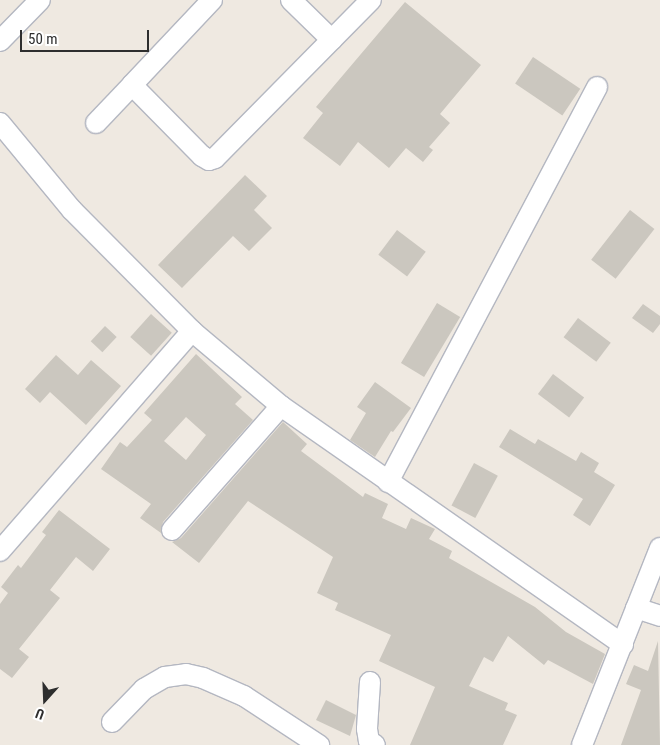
<!DOCTYPE html>
<style>
body{margin:0}
#map{position:relative;width:660px;height:745px;overflow:hidden;background:#efe9e1;font-family:"Roboto Condensed",sans-serif}
div>[style]{position:absolute}
[style*='--x']{left:calc(var(--x)*1px);top:calc(var(--y)*1px);width:calc(var(--w)*1px);rotate:calc(var(--a)*1deg)}
.building>*{inset:0;background:#cbc7bf;transform-origin:0 0}
.roads{filter:drop-shadow(1px 0 #b4b7c1) drop-shadow(-1px 0 #b4b7c1) drop-shadow(0 1px #b4b7c1) drop-shadow(0 -1px #b4b7c1)}
.minor>*{height:20px;margin:-10px;padding:0 10px;transform-origin:10px;border-radius:10px;background:#fff}
span{translate:-50% -50%;white-space:nowrap;text-align:center;line-height:1.15;-webkit-text-stroke:4px #fff;paint-order:stroke}
.north{position:absolute;left:20px;top:675px;width:50px;height:50px;-webkit-text-stroke:4px #fff;paint-order:stroke;rotate:200deg;font-size:14px;font-weight:700;line-height:20px;text-align:center;color:#2e2e2e}
.north::after{content:'';display:block;margin:auto;width:18px;height:22px;background:#2e2e2e;clip-path:polygon(50% 0,100% 100%,50% 72%,0 100%)}
.scale{position:absolute;left:20px;top:30px;width:129px;height:22px;box-sizing:border-box;border:2px solid #2e2e2e;border-top:0;padding-left:6px;font-size:15px;line-height:18px;white-space:nowrap;color:#2e2e2e;-webkit-text-stroke:4px #fff;paint-order:stroke}
</style>
<div id="map">
<div class="building">
<i style="clip-path:polygon(405px 2px,481px 65px,440px 114px,450px 123px,429px 147px,433px 150px,423px 162px,406px 148px,389px 168px,358px 142px,340px 166px,303px 138px,323px 113px,316px 107px)"></i>
<i style="left:533px;top:57px;width:57px;height:32px;rotate:34deg"></i>
<i style="clip-path:polygon(245px 175px,267px 196px,254px 210px,272px 228px,249px 251px,233px 236px,182px 288px,158px 265px)"></i>
<i style="left:630px;top:210px;width:31px;height:63px;rotate:38deg"></i>
<i style="left:397px;top:230px;width:36px;height:31px;rotate:37deg"></i>
<i style="left:437px;top:303px;width:27px;height:70px;rotate:31deg"></i>
<i style="clip-path:polygon(643px 304px,660px 316px,660px 324px,653px 333px,632px 318px)"></i>
<i style="left:151px;top:314px;width:28px;height:31px;rotate:42deg"></i>
<i style="left:578px;top:318px;width:41px;height:24px;rotate:37deg"></i>
<i style="left:105px;top:326px;width:16px;height:21px;rotate:43deg"></i>
<i style="clip-path:polygon(evenodd,196px 354px,242px 397px,235px 404px,253px 420px,163px 522px,161px 533px,140px 518px,151px 504px,101px 469px,120px 442px,127px 447px,152px 420px,144px 413px,196px 354px,186px 417px,206px 435px,186px 460px,164px 441px,186px 417px)"></i>
<i style="clip-path:polygon(56px 355px,78px 375px,91px 360px,121px 386px,86px 425px,50px 392px,40px 403px,25px 389px)"></i>
<i style="left:553px;top:374px;width:39px;height:25px;rotate:37deg"></i>
<i style="clip-path:polygon(375px 382px,411px 408px,393px 432px,391px 431px,375px 457px,350px 440px,366px 413px,357px 407px)"></i>
<i style="clip-path:polygon(283px 422px,307px 444px,301px 451px,363px 497px,365px 493px,388px 504px,382px 518px,406px 529px,411px 518px,435px 529px,429px 539px,452px 551px,449px 558px,535px 607px,566px 632px,605px 654px,593px 684px,548px 660px,544px 665px,508px 636px,493px 662px,484px 657px,469px 686px,508px 703px,505px 710px,517px 715px,503px 745px,410px 745px,435px 687px,379px 661px,391px 635px,335px 610px,338px 603px,317px 593px,333px 557px,248px 501px,199px 563px,172px 542px,181px 538px)"></i>
<i style="clip-path:polygon(510px 429px,535px 444px,538px 439px,576px 461px,581px 452px,599px 463px,594px 472px,615px 485px,590px 526px,573px 515px,583px 499px,499px 447px)"></i>
<i style="left:474px;top:463px;width:27px;height:48px;rotate:28deg"></i>
<i style="clip-path:polygon(59px 510px,110px 549px,93px 571px,76px 557px,50px 590px,60px 598px,19px 649px,29px 657px,12px 678px,0 669px,0 604px,8px 593px,1px 587px,18px 565px,21px 568px,46px 535px,42px 532px)"></i>
<i style="clip-path:polygon(658px 641px,660px 745px,621px 745px,641px 690px,626px 684px,634px 665px,648px 671px)"></i>
<i style="clip-path:polygon(326px 700px,356px 715px,350px 736px,316px 720px)"></i>
</div>
<div class="roads">
<div class="minor">
<i style="--x:212;--y:0;--w:117;--a:133.3"></i>
<i style="--x:132;--y:85;--w:100;--a:45.4"></i>
<i style="--x:202;--y:156;--w:8;--a:30"></i>
<i style="--x:209;--y:160;--w:6;--a:-18"></i>
<i style="--x:215;--y:158;--w:222;--a:-45.4"></i>
<i style="--x:291;--y:0;--w:57;--a:44.3"></i>
<i style="--x:0;--y:41;--w:57;--a:-45.7"></i>
<i style="--x:0;--y:123;--w:113;--a:50.4"></i>
<i style="--x:72;--y:210;--w:170;--a:45.2"></i>
<i style="--x:192;--y:331;--w:116;--a:40.1"></i>
<i style="--x:281;--y:406;--w:417;--a:34.9"></i>
<i style="--x:96;--y:123;--w:52;--a:-46.5"></i>
<i style="--x:388;--y:482;--w:447;--a:-62.1"></i>
<i style="--x:172;--y:530;--w:165;--a:-48.7"></i>
<i style="--x:0;--y:551;--w:292;--a:-48.9"></i>
<i style="--x:636;--y:608;--w:25;--a:18"></i>
<i style="--x:370;--y:682;--w:47;--a:93.7"></i>
<i style="--x:367;--y:729;--w:12;--a:81"></i>
<i style="--x:369;--y:741;--w:7;--a:34"></i>
<i style="--x:112;--y:722;--w:46;--a:-45.9"></i>
<i style="--x:144;--y:689;--w:24;--a:-30"></i>
<i style="--x:165;--y:677;--w:21;--a:-8"></i>
<i style="--x:186;--y:674;--w:17;--a:13"></i>
<i style="--x:203;--y:678;--w:45;--a:23.7"></i>
<i style="--x:244;--y:696;--w:90;--a:33.2"></i>
<i style="--x:582;--y:745;--w:212;--a:-68.4"></i>
</div>
</div>
<div class="north">U</div>
<div class="scale">50 m</div>
</div>
